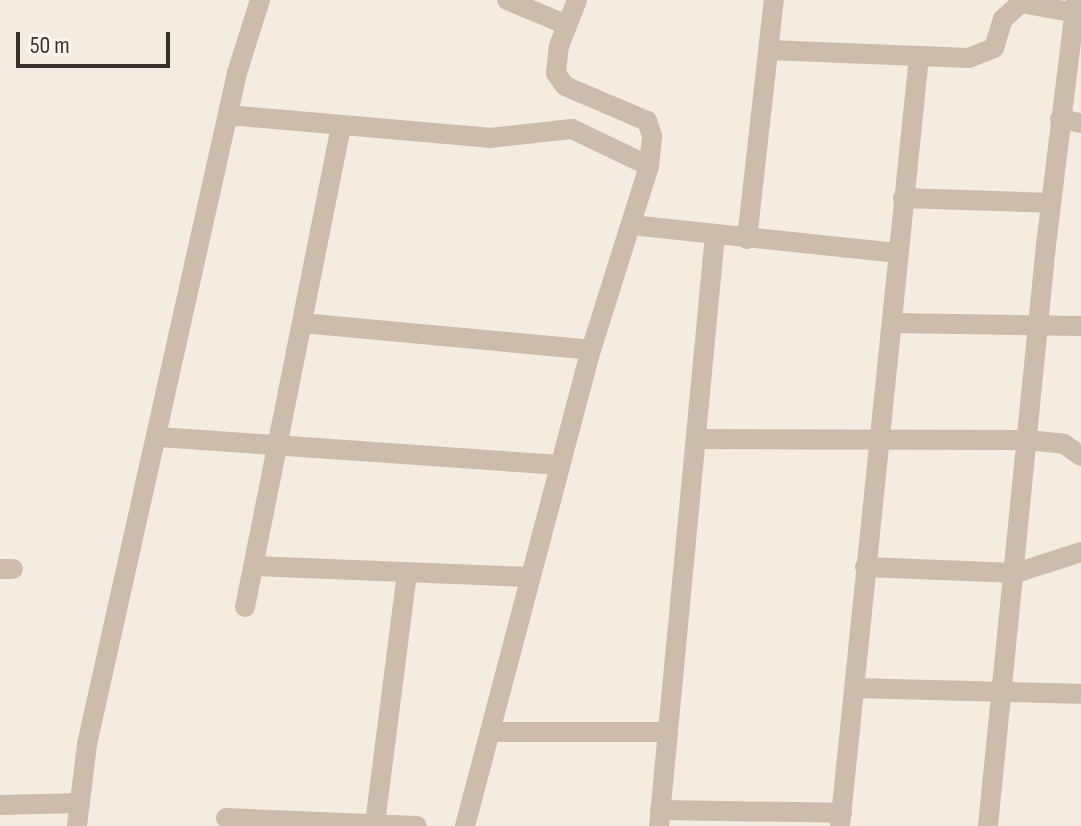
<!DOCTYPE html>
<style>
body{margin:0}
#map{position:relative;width:1081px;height:826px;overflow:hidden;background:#f4ebe1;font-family:"Sofia Sans Condensed",sans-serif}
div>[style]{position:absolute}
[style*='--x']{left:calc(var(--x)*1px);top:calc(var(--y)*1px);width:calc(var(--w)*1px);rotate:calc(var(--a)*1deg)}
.minor>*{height:20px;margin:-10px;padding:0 10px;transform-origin:10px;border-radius:10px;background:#cdbbac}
span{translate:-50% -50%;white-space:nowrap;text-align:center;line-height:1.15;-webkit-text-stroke:8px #fbf5ee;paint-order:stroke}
.scale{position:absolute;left:16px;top:32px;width:154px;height:36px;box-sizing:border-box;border:4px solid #3b302b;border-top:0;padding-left:10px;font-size:24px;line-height:28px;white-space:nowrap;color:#3b302b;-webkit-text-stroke:6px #fbf5ee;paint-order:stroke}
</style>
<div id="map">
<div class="minor">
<i style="--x:507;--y:0;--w:65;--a:22.6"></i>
<i style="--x:769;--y:50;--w:200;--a:2.3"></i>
<i style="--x:969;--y:58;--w:27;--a:-22"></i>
<i style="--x:994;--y:48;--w:30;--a:-73"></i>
<i style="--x:1003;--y:19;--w:24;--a:-42"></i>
<i style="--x:1021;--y:3;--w:61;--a:10.4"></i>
<i style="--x:228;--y:115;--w:262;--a:5"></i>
<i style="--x:489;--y:138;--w:83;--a:-6.2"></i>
<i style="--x:572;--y:129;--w:85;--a:25.7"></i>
<i style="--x:1060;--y:119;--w:21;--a:11"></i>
<i style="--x:903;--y:198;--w:147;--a:1.9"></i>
<i style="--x:631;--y:225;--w:267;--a:6"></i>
<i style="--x:747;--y:239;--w:241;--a:-83.6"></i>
<i style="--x:302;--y:323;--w:290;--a:5.3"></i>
<i style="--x:892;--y:323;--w:189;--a:0.9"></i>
<i style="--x:159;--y:437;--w:402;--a:4"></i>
<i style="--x:697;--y:439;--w:331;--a:0.2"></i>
<i style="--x:1028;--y:440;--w:36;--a:6"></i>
<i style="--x:1064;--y:444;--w:21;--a:35"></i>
<i style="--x:254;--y:566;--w:276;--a:2.3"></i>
<i style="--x:865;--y:567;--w:151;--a:2.3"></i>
<i style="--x:1016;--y:573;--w:68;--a:-17.9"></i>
<i style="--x:0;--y:569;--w:13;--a:0"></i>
<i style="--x:245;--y:607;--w:489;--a:-78.7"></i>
<i style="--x:854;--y:688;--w:224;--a:1.5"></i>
<i style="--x:490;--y:732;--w:178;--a:0"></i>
<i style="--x:0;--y:805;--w:80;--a:-1.4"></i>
<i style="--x:660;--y:810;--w:182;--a:0.9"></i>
<i style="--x:226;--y:818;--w:191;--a:2.4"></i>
<i style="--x:375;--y:823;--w:253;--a:-82.7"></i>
<i style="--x:77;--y:826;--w:83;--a:-83"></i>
<i style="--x:87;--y:744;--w:688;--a:-77.4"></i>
<i style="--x:237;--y:73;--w:77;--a:-72.5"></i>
<i style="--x:465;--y:826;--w:492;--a:-75.2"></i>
<i style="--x:591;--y:350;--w:193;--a:-72.5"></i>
<i style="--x:649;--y:166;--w:30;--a:-84"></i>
<i style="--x:652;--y:136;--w:16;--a:-108"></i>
<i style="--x:647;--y:121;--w:89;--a:-156.9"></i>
<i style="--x:565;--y:86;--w:16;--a:-125"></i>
<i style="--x:556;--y:73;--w:27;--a:-84"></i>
<i style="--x:559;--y:46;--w:49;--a:-68.6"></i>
<i style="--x:659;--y:826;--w:594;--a:-84.59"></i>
<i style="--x:840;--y:826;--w:774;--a:-84.14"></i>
<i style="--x:988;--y:826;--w:584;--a:-84.3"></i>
<i style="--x:1046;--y:245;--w:247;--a:-83"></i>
</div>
<div class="scale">50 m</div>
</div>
